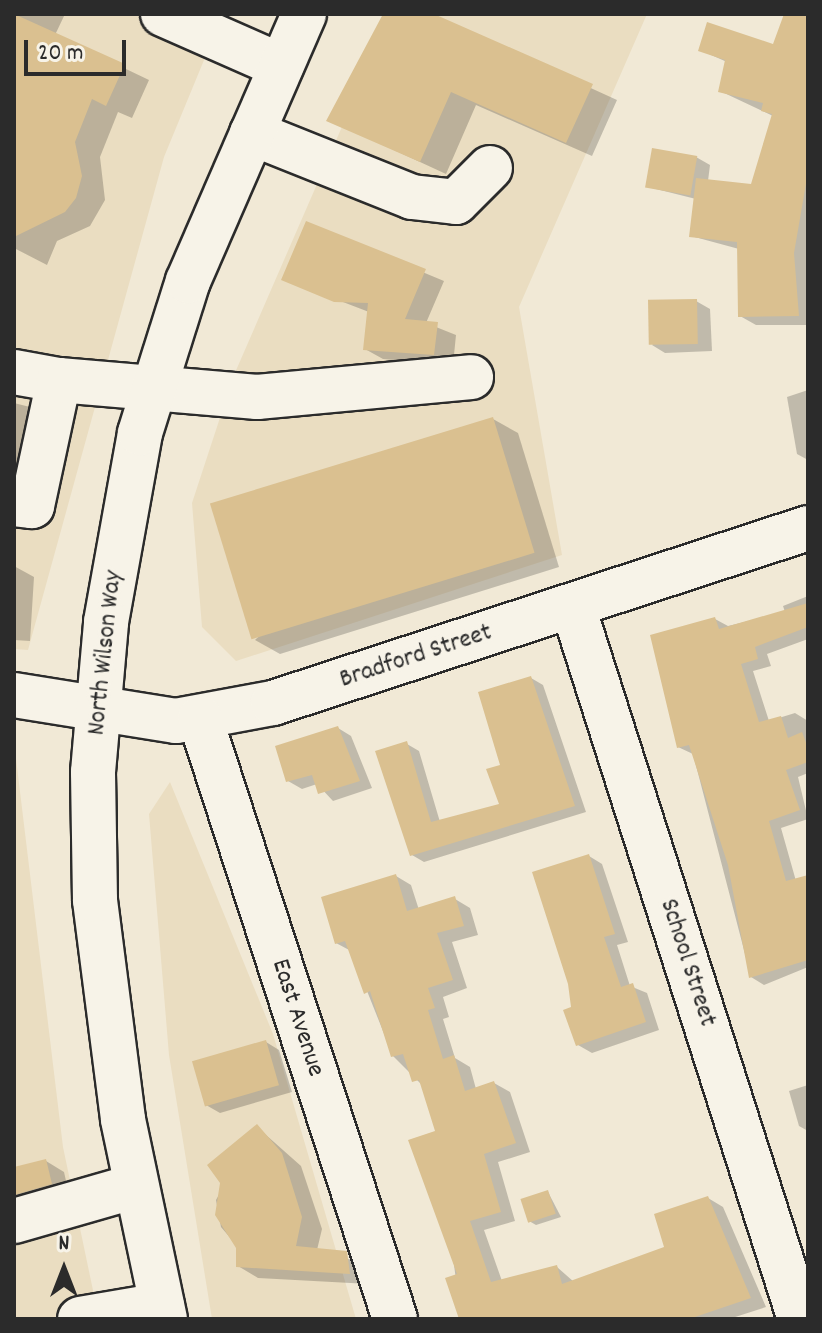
<!DOCTYPE html>
<style>
body{margin:0}
#map{position:relative;width:822px;height:1333px;overflow:hidden;background:#f1e9d6;font-family:Dekko,sans-serif}
div>[style]{position:absolute}
[style*='--x']{left:calc(var(--x)*1px);top:calc(var(--y)*1px);width:calc(var(--w)*1px);rotate:calc(var(--a)*1deg)}
.built>*{inset:0;background:#eaddc1}
.shadow>*{inset:0;background:#0003}
.building>*{inset:0;background:#dac090;transform-origin:0 0}
.roads{filter:drop-shadow(2px 0 #2b2b2b) drop-shadow(-2px 0 #2b2b2b) drop-shadow(0 2px #2b2b2b) drop-shadow(0 -2px #2b2b2b)}
.minor>*{height:44px;margin:-22px;padding:0 22px;transform-origin:22px;border-radius:22px;background:#f7f3e8}
.major>*{height:44px;margin:-22px;padding:0 22px;transform-origin:22px;border-radius:22px;background:#f7f3e8}
span{translate:-50% -50%;white-space:nowrap;text-align:center;line-height:1.15;-webkit-text-stroke:7px #f7f3e8;paint-order:stroke}
.street-label{font-size:26px;color:#2b2b2b}
.frame{position:absolute;inset:0;border:16px solid #2b2b2b;pointer-events:none}
.north{position:absolute;left:24px;top:1229px;width:80px;height:80px;-webkit-text-stroke:6px #f7f3e8;paint-order:stroke;rotate:0deg;font-size:22px;font-weight:700;line-height:32px;text-align:center;color:#2b2b2b}
.north::after{content:'';display:block;margin:auto;width:28px;height:36px;background:#2b2b2b;clip-path:polygon(50% 0,100% 100%,50% 72%,0 100%)}
.scale{position:absolute;left:24px;top:40px;width:102px;height:36px;box-sizing:border-box;border:4px solid #2b2b2b;border-top:0;padding-left:10px;font-size:24px;line-height:28px;white-space:nowrap;color:#2b2b2b;-webkit-text-stroke:6px #f7f3e8;paint-order:stroke}
</style>
<div id="map">
<div class="built">
<i style="clip-path:polygon(14px 14px,223px 14px,164px 157px,28px 650px,14px 649px)"></i>
<i style="clip-path:polygon(391px 14px,647px 14px,519px 307px,562px 555px,236px 661px,202px 627px,192px 503px,234px 375px)"></i>
<i style="clip-path:polygon(14px 742px,63px 1147px,99px 1319px,14px 1319px)"></i>
<i style="clip-path:polygon(170px 782px,273px 1034px,356px 1319px,212px 1319px,169px 1055px,149px 814px)"></i>
</div>
<div class="shadow">
<i style="clip-path:polygon(14px 14px,65px 14px,55px 35px,149px 80px,132px 118px,118px 112px,100px 157px,105px 200px,90px 226px,57px 241px,47px 265px,14px 248px)"></i>
<i style="clip-path:polygon(384px 14px,429px 14px,617px 100px,592px 156px,476px 105px,446px 174px,329px 120px)"></i>
<i style="clip-path:polygon(790px 14px,808px 14px,808px 325px,756px 325px,740px 316px,739px 249px,691px 236px,696px 199px,648px 187px,696px 157px,710px 165px,708px 181px,753px 186px,773px 116px,720px 91px,727px 62px,700px 50px,774px 46px)"></i>
<i style="clip-path:polygon(307px 224px,444px 281px,426px 323px,456px 335px,453px 365px,383px 359px,365px 349px,369px 312px,283px 279px)"></i>
<i style="clip-path:polygon(696px 301px,710px 309px,712px 351px,665px 353px,652px 345px)"></i>
<i style="clip-path:polygon(808px 390px,808px 460px,797px 454px,787px 397px)"></i>
<i style="clip-path:polygon(14px 403px,34px 408px,18px 482px,14px 482px)"></i>
<i style="clip-path:polygon(493px 419px,518px 433px,559px 567px,280px 654px,255px 640px)"></i>
<i style="clip-path:polygon(14px 566px,34px 577px,30px 641px,14px 640px)"></i>
<i style="clip-path:polygon(808px 596px,808px 639px,767px 654px,771px 666px,753px 671px,769px 721px,795px 713px,808px 721px,808px 773px,798px 777px,808px 819px,781px 828px,796px 881px,808px 886px,808px 967px,764px 985px,751px 977px,693px 754px,678px 747px,715px 619px,728px 626px,785px 612px,783px 606px)"></i>
<i style="clip-path:polygon(531px 678px,543px 685px,586px 812px,424px 862px,412px 855px,407px 744px,419px 751px,440px 822px,501px 805px,502px 766px)"></i>
<i style="clip-path:polygon(338px 728px,351px 736px,372px 788px,333px 801px,317px 784px,302px 789px,288px 781px)"></i>
<i style="clip-path:polygon(589px 856px,602px 864px,628px 942px,617px 945px,630px 986px,647px 993px,659px 1030px,592px 1053px,578px 1045px,570px 984px)"></i>
<i style="clip-path:polygon(396px 876px,411px 885px,419px 910px,455px 899px,470px 908px,478px 935px,452px 942px,467px 988px,443px 997px,449px 1017px,443px 1019px,455px 1058px,470px 1067px,476px 1089px,494px 1083px,510px 1092px,530px 1152px,498px 1162px,515px 1221px,484px 1230px,502px 1281px,557px 1267px,574px 1282px,667px 1248px,708px 1198px,723px 1207px,766px 1307px,729px 1319px,461px 1319px,437px 1133px,423px 1086px,393px 1056px,351px 951px,336px 943px)"></i>
<i style="clip-path:polygon(266px 1042px,279px 1050px,292px 1092px,220px 1113px,206px 1105px)"></i>
<i style="clip-path:polygon(808px 1085px,808px 1131px,799px 1126px,789px 1091px)"></i>
<i style="clip-path:polygon(257px 1127px,301px 1166px,322px 1229px,317px 1250px,366px 1264px,369px 1284px,258px 1278px,238px 1266px,238px 1247px,221px 1227px,216px 1200px)"></i>
<i style="clip-path:polygon(46px 1161px,64px 1172px,69px 1194px,14px 1220px,14px 1169px)"></i>
<i style="clip-path:polygon(548px 1192px,561px 1217px,536px 1225px,529px 1221px)"></i>
</div>
<div class="building">
<i style="clip-path:polygon(14px 14px,125px 64px,106px 106px,92px 99px,75px 142px,82px 176px,76px 198px,65px 212px,14px 237px)"></i>
<i style="clip-path:polygon(383px 14px,434px 14px,593px 84px,566px 143px,451px 92px,420px 162px,326px 121px)"></i>
<i style="clip-path:polygon(784px 14px,808px 14px,808px 172px,794px 253px,799px 316px,738px 317px,737px 242px,689px 237px,696px 178px,751px 184px,772px 114px,761px 111px,763px 103px,718px 92px,725px 60px,698px 51px,707px 22px,773px 44px)"></i>
<i style="left:652px;top:148px;width:46px;height:40px;rotate:10deg"></i>
<i style="clip-path:polygon(306px 221px,426px 269px,405px 319px,438px 322px,434px 355px,363px 350px,368px 303px,334px 302px,281px 280px)"></i>
<i style="left:697px;top:299px;width:45px;height:49px;rotate:89deg"></i>
<i style="left:493px;top:417px;width:142px;height:296px;rotate:73deg"></i>
<i style="clip-path:polygon(808px 603px,808px 627px,755px 647px,758px 659px,741px 664px,759px 722px,781px 716px,788px 738px,802px 732px,808px 748px,808px 762px,786px 770px,800px 810px,769px 821px,786px 881px,808px 875px,808px 960px,749px 978px,728px 865px,689px 745px,677px 748px,650px 635px,715px 617px,719px 629px)"></i>
<i style="clip-path:polygon(531px 676px,575px 806px,410px 856px,375px 751px,407px 741px,431px 822px,499px 804px,486px 769px,500px 765px,478px 692px)"></i>
<i style="clip-path:polygon(338px 726px,360px 781px,318px 794px,312px 775px,286px 782px,275px 746px)"></i>
<i style="clip-path:polygon(589px 854px,615px 934px,604px 937px,621px 987px,633px 983px,646px 1022px,576px 1046px,563px 1010px,571px 1007px,568px 984px,532px 872px)"></i>
<i style="clip-path:polygon(396px 874px,407px 911px,455px 896px,464px 926px,437px 933px,453px 980px,428px 988px,435px 1008px,428px 1010px,443px 1059px,454px 1055px,465px 1091px,494px 1081px,516px 1143px,484px 1154px,501px 1212px,470px 1221px,491px 1282px,557px 1265px,562px 1284px,664px 1247px,654px 1214px,708px 1196px,751px 1298px,689px 1319px,459px 1319px,445px 1278px,457px 1274px,408px 1140px,435px 1131px,419px 1080px,412px 1082px,403px 1054px,391px 1057px,370px 991px,364px 994px,345px 941px,335px 944px,321px 897px)"></i>
<i style="left:266px;top:1040px;width:47px;height:77px;rotate:74deg"></i>
<i style="clip-path:polygon(257px 1124px,282px 1153px,302px 1217px,296px 1246px,347px 1251px,350px 1274px,236px 1267px,236px 1248px,215px 1215px,220px 1183px,207px 1165px)"></i>
<i style="clip-path:polygon(46px 1159px,52px 1184px,14px 1195px,14px 1167px)"></i>
<i style="left:548px;top:1190px;width:25px;height:29px;rotate:72deg"></i>
</div>
<div class="roads">
<div class="minor">
<i style="--x:163;--y:14;--w:129;--a:23.8"></i>
<i style="--x:252;--y:133;--w:172;--a:21.8"></i>
<i style="--x:412;--y:197;--w:44;--a:6.5"></i>
<i style="--x:456;--y:202;--w:48;--a:-45"></i>
<i style="--x:14;--y:372;--w:46;--a:10.1"></i>
<i style="--x:59;--y:380;--w:129;--a:102.1"></i>
<i style="--x:32;--y:506;--w:18;--a:-174"></i>
<i style="--x:59;--y:380;--w:199;--a:4.9"></i>
<i style="--x:257;--y:397;--w:215;--a:-5.3"></i>
<i style="--x:573;--y:607;--w:747;--a:72.32"></i>
<i style="--x:14;--y:695;--w:164;--a:9.1"></i>
<i style="--x:176;--y:721;--w:99;--a:-10.5"></i>
<i style="--x:273;--y:703;--w:563;--a:-18.11"></i>
<i style="--x:200;--y:718;--w:632;--a:72.02"></i>
<i style="--x:14;--y:1221;--w:127;--a:-16"></i>
<i style="--x:80;--y:1319;--w:83;--a:-9.7"></i>
</div>
<div class="major">
<i style="--x:165;--y:1319;--w:204;--a:-101.9"></i>
<i style="--x:123;--y:1119;--w:221;--a:-97.3"></i>
<i style="--x:95;--y:900;--w:128;--a:-90.9"></i>
<i style="--x:93;--y:772;--w:151;--a:-85"></i>
<i style="--x:106;--y:622;--w:192;--a:-79.8"></i>
<i style="--x:140;--y:433;--w:159;--a:-72.5"></i>
<i style="--x:188;--y:281;--w:291;--a:-66.5"></i>
</div>
</div>
<div class="street-label">
<span style="left:106px;top:653px;rotate:-84deg">North Wilson Way</span>
<span style="left:416px;top:657px;rotate:-18deg">Bradford Street</span>
<span style="left:687px;top:963px;rotate:72deg">School Street</span>
<span style="left:297px;top:1018px;rotate:72deg">East Avenue</span>
</div>
<div class="frame"></div>
<div class="north">N</div>
<div class="scale">20 m</div>
</div>
